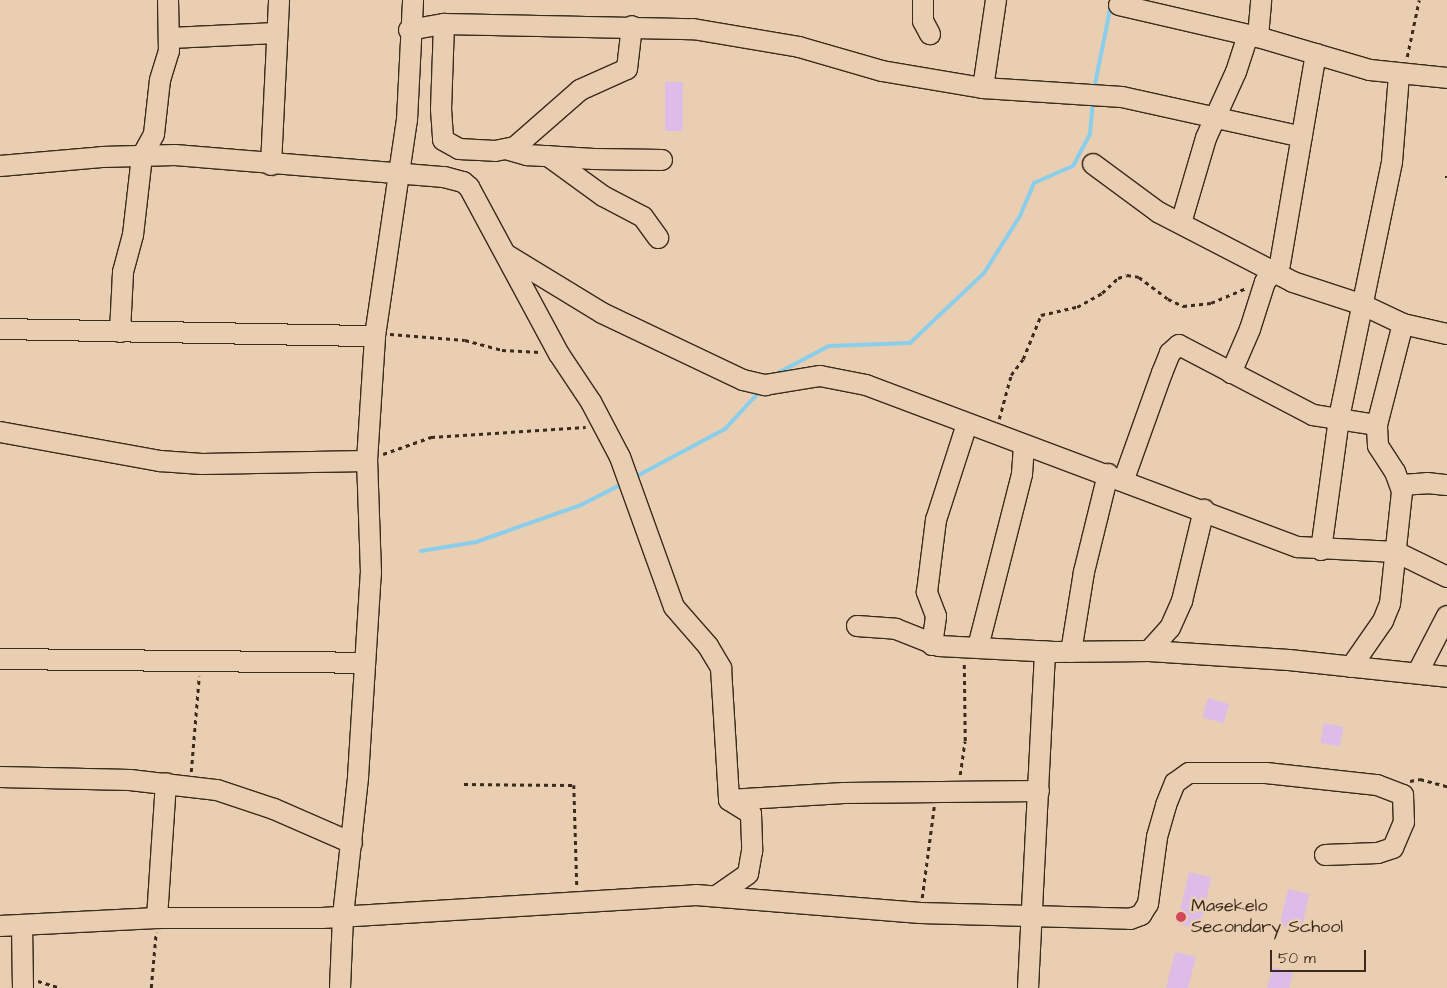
<!DOCTYPE html>
<style>
body{margin:0}
#map{position:relative;width:1447px;height:988px;overflow:hidden;background:#eaceb1;font-family:"Architects Daughter",sans-serif}
div>[style]{position:absolute}
[style*='--x']{left:calc(var(--x)*1px);top:calc(var(--y)*1px);width:calc(var(--w)*1px);rotate:calc(var(--a)*1deg)}
.stream>*{height:4px;margin:-2px;padding:0 2px;transform-origin:2px;border-radius:2px;background:#8aceeb}
.building>*{inset:0;background:#debce8;transform-origin:0 0}
.path>*{height:2.5px;margin-top:-1.25px;transform-origin:0;background:repeating-linear-gradient(90deg,#3b2a1e 0 4px,transparent 0 8px)}
.roads{filter:drop-shadow(1px 0 #3b2a1e) drop-shadow(-1px 0 #3b2a1e) drop-shadow(0 1px #3b2a1e) drop-shadow(0 -1px #3b2a1e)}
.minor>*{height:20px;margin:-10px;padding:0 10px;transform-origin:10px;border-radius:10px;background:#eaceb1}
.dots>*{width:14px;height:14px;translate:-50% -50%;box-sizing:border-box;border:2px solid #eaceb1;border-radius:50%}
span{translate:-50% -50%;white-space:nowrap;text-align:center;line-height:1.15;-webkit-text-stroke:5px #eaceb1;paint-order:stroke}
.poi-label{font-size:18px;color:#3b2a1e}
.left{translate:0 -50%;text-align:left}
.scale{position:absolute;left:1270px;top:950px;width:96px;height:22px;box-sizing:border-box;border:2px solid #3b2a1e;border-top:0;padding-left:6px;font-size:15px;line-height:18px;white-space:nowrap;color:#3b2a1e;-webkit-text-stroke:4px #eaceb1;paint-order:stroke}
</style>
<div id="map">
<div class="stream">
<i style="--x:1094;--y:89;--w:86;--a:-78.6"></i>
<i style="--x:774;--y:375;--w:62;--a:-27.8"></i>
<i style="--x:829;--y:346;--w:81;--a:-2.1"></i>
<i style="--x:910;--y:343;--w:102;--a:-43.4"></i>
<i style="--x:984;--y:273;--w:67;--a:-57.7"></i>
<i style="--x:1020;--y:216;--w:36;--a:-67"></i>
<i style="--x:1034;--y:183;--w:43;--a:-23.6"></i>
<i style="--x:1073;--y:166;--w:36;--a:-62"></i>
<i style="--x:1090;--y:134;--w:33;--a:-85"></i>
<i style="--x:635;--y:477;--w:102;--a:-28.1"></i>
<i style="--x:725;--y:429;--w:53;--a:-47.3"></i>
<i style="--x:421;--y:551;--w:56;--a:-9.3"></i>
<i style="--x:476;--y:542;--w:111;--a:-19.4"></i>
<i style="--x:581;--y:505;--w:48;--a:-27.1"></i>
</div>
<div class="building">
<i style="left:665px;top:82px;width:18px;height:49px"></i>
<i style="left:1208px;top:698px;width:22px;height:20px;rotate:16deg"></i>
<i style="left:1324px;top:723px;width:20px;height:20px;rotate:11deg"></i>
<i style="left:1189px;top:872px;width:23px;height:53px;rotate:13deg"></i>
<i style="left:1288px;top:889px;width:22px;height:37px;rotate:13deg"></i>
<i style="clip-path:polygon(1175px 952px,1196px 957px,1188px 988px,1166px 988px)"></i>
<i style="clip-path:polygon(1273px 967px,1293px 973px,1289px 988px,1267px 988px)"></i>
</div>
<div class="path">
<i style="--x:1407;--y:57;--w:58;--a:-78.1"></i>
<i style="--x:1445;--y:177;--w:2;--a:0"></i>
<i style="--x:390;--y:334;--w:75;--a:4.6"></i>
<i style="--x:465;--y:340;--w:38;--a:15"></i>
<i style="--x:502;--y:350;--w:38;--a:3"></i>
<i style="--x:999;--y:419;--w:46;--a:-74.7"></i>
<i style="--x:1011;--y:375;--w:20;--a:-53"></i>
<i style="--x:1023;--y:359;--w:48;--a:-67.8"></i>
<i style="--x:1041;--y:315;--w:37;--a:-13"></i>
<i style="--x:1077;--y:307;--w:29;--a:-29"></i>
<i style="--x:1102;--y:293;--w:22;--a:-43"></i>
<i style="--x:1118;--y:278;--w:9;--a:-18"></i>
<i style="--x:1127;--y:275;--w:12;--a:9"></i>
<i style="--x:1139;--y:277;--w:36;--a:37"></i>
<i style="--x:1168;--y:299;--w:17;--a:25"></i>
<i style="--x:1183;--y:306;--w:28;--a:-6"></i>
<i style="--x:1211;--y:303;--w:38;--a:-23"></i>
<i style="--x:383;--y:454;--w:51;--a:-19.5"></i>
<i style="--x:431;--y:437;--w:155;--a:-3.7"></i>
<i style="--x:191;--y:772;--w:96;--a:-85.2"></i>
<i style="--x:960;--y:775;--w:34;--a:-82"></i>
<i style="--x:965;--y:741;--w:77;--a:-90.7"></i>
<i style="--x:1410;--y:781;--w:10;--a:-11"></i>
<i style="--x:1420;--y:779;--w:28;--a:15"></i>
<i style="--x:464;--y:784;--w:110;--a:0.5"></i>
<i style="--x:574;--y:785;--w:102;--a:88.3"></i>
<i style="--x:922;--y:898;--w:92;--a:-82.5"></i>
<i style="--x:38;--y:981;--w:24;--a:17"></i>
<i style="--x:151;--y:988;--w:56;--a:-84.9"></i>
</div>
<div class="roads">
<div class="minor">
<i style="--x:923;--y:0;--w:21;--a:90"></i>
<i style="--x:923;--y:21;--w:15;--a:62"></i>
<i style="--x:1119;--y:5;--w:143;--a:13"></i>
<i style="--x:1258;--y:37;--w:117;--a:16.4"></i>
<i style="--x:1370;--y:70;--w:77;--a:5.9"></i>
<i style="--x:444;--y:24;--w:85;--a:92"></i>
<i style="--x:441;--y:109;--w:31;--a:86"></i>
<i style="--x:443;--y:140;--w:18;--a:29"></i>
<i style="--x:459;--y:149;--w:36;--a:3"></i>
<i style="--x:495;--y:151;--w:20;--a:-11"></i>
<i style="--x:515;--y:147;--w:86;--a:-41.2"></i>
<i style="--x:580;--y:90;--w:51;--a:-24.1"></i>
<i style="--x:627;--y:69;--w:43;--a:-83.4"></i>
<i style="--x:409;--y:30;--w:36;--a:-10"></i>
<i style="--x:444;--y:24;--w:249;--a:1.2"></i>
<i style="--x:693;--y:29;--w:108;--a:9.6"></i>
<i style="--x:799;--y:47;--w:86;--a:16.1"></i>
<i style="--x:882;--y:71;--w:102;--a:9.6"></i>
<i style="--x:983;--y:88;--w:139;--a:3.7"></i>
<i style="--x:1122;--y:97;--w:184;--a:12.5"></i>
<i style="--x:1258;--y:37;--w:37;--a:-85"></i>
<i style="--x:170;--y:38;--w:107;--a:-2.7"></i>
<i style="--x:983;--y:88;--w:89;--a:-81.6"></i>
<i style="--x:509;--y:150;--w:19;--a:16"></i>
<i style="--x:527;--y:155;--w:67;--a:3.4"></i>
<i style="--x:594;--y:159;--w:68;--a:0.8"></i>
<i style="--x:548;--y:156;--w:68;--a:36"></i>
<i style="--x:603;--y:196;--w:45;--a:27.7"></i>
<i style="--x:643;--y:217;--w:26;--a:54"></i>
<i style="--x:1093;--y:164;--w:81;--a:36.4"></i>
<i style="--x:1158;--y:212;--w:152;--a:27.4"></i>
<i style="--x:1293;--y:282;--w:74;--a:18.2"></i>
<i style="--x:1363;--y:305;--w:44;--a:25.4"></i>
<i style="--x:1403;--y:324;--w:45;--a:12.8"></i>
<i style="--x:271;--y:165;--w:165;--a:-87.2"></i>
<i style="--x:0;--y:166;--w:102;--a:-5"></i>
<i style="--x:102;--y:157;--w:73;--a:-1.6"></i>
<i style="--x:175;--y:155;--w:270;--a:4.7"></i>
<i style="--x:444;--y:177;--w:20;--a:15"></i>
<i style="--x:463;--y:182;--w:8;--a:40"></i>
<i style="--x:469;--y:187;--w:190;--a:61.7"></i>
<i style="--x:559;--y:354;--w:58;--a:56.3"></i>
<i style="--x:591;--y:402;--w:62;--a:62.2"></i>
<i style="--x:620;--y:457;--w:159;--a:70.2"></i>
<i style="--x:674;--y:607;--w:52;--a:48.9"></i>
<i style="--x:708;--y:646;--w:26;--a:59"></i>
<i style="--x:721;--y:668;--w:132;--a:86.5"></i>
<i style="--x:729;--y:800;--w:26;--a:32"></i>
<i style="--x:751;--y:814;--w:37;--a:88"></i>
<i style="--x:752;--y:851;--w:23;--a:100"></i>
<i style="--x:748;--y:874;--w:38;--a:145"></i>
<i style="--x:1181;--y:223;--w:89;--a:-73.6"></i>
<i style="--x:1206;--y:138;--w:72;--a:-65.6"></i>
<i style="--x:1236;--y:72;--w:38;--a:-72"></i>
<i style="--x:507;--y:255;--w:111;--a:31.4"></i>
<i style="--x:602;--y:313;--w:156;--a:25.4"></i>
<i style="--x:743;--y:380;--w:23;--a:13"></i>
<i style="--x:765;--y:385;--w:56;--a:-9.3"></i>
<i style="--x:820;--y:376;--w:47;--a:11.1"></i>
<i style="--x:866;--y:385;--w:461;--a:20.6"></i>
<i style="--x:1298;--y:547;--w:98;--a:2.9"></i>
<i style="--x:1396;--y:552;--w:57;--a:26.1"></i>
<i style="--x:0;--y:329;--w:375;--a:1.1"></i>
<i style="--x:120;--y:332;--w:60;--a:-87.1"></i>
<i style="--x:123;--y:272;--w:38;--a:-75"></i>
<i style="--x:133;--y:235;--w:80;--a:-83.5"></i>
<i style="--x:142;--y:156;--w:25;--a:-61"></i>
<i style="--x:154;--y:134;--w:54;--a:-83.7"></i>
<i style="--x:160;--y:80;--w:30;--a:-73"></i>
<i style="--x:169;--y:51;--w:51;--a:-91.1"></i>
<i style="--x:1231;--y:373;--w:48;--a:-66.6"></i>
<i style="--x:1250;--y:329;--w:49;--a:-72.3"></i>
<i style="--x:1265;--y:282;--w:23;--a:-50"></i>
<i style="--x:1280;--y:264;--w:213;--a:-80.3"></i>
<i style="--x:0;--y:432;--w:163;--a:10.3"></i>
<i style="--x:160;--y:461;--w:42;--a:4.1"></i>
<i style="--x:202;--y:464;--w:165;--a:-1"></i>
<i style="--x:1124;--y:479;--w:113;--a:-70.3"></i>
<i style="--x:1162;--y:373;--w:22;--a:-68"></i>
<i style="--x:1170;--y:353;--w:12;--a:-42"></i>
<i style="--x:1179;--y:345;--w:151;--a:27.6"></i>
<i style="--x:1313;--y:415;--w:65;--a:8.9"></i>
<i style="--x:1401;--y:485;--w:26;--a:-4"></i>
<i style="--x:1427;--y:483;--w:20;--a:6"></i>
<i style="--x:1321;--y:550;--w:133;--a:-82.2"></i>
<i style="--x:1339;--y:418;--w:261;--a:-78.3"></i>
<i style="--x:1392;--y:162;--w:87;--a:-85.4"></i>
<i style="--x:857;--y:626;--w:39;--a:4"></i>
<i style="--x:896;--y:629;--w:46;--a:21.6"></i>
<i style="--x:939;--y:646;--w:116;--a:3"></i>
<i style="--x:1055;--y:652;--w:94;--a:-0.6"></i>
<i style="--x:1149;--y:651;--w:140;--a:3.7"></i>
<i style="--x:1289;--y:660;--w:159;--a:6.1"></i>
<i style="--x:932;--y:645;--w:29;--a:-82"></i>
<i style="--x:936;--y:616;--w:26;--a:-111"></i>
<i style="--x:927;--y:592;--w:73;--a:-82.9"></i>
<i style="--x:936;--y:520;--w:101;--a:-72.1"></i>
<i style="--x:978;--y:647;--w:179;--a:-75.7"></i>
<i style="--x:1022;--y:474;--w:28;--a:-86"></i>
<i style="--x:1149;--y:651;--w:31;--a:-48"></i>
<i style="--x:1170;--y:628;--w:30;--a:-66"></i>
<i style="--x:1182;--y:601;--w:94;--a:-76.4"></i>
<i style="--x:1071;--y:652;--w:81;--a:-80.8"></i>
<i style="--x:1084;--y:572;--w:101;--a:-76.2"></i>
<i style="--x:0;--y:659;--w:364;--a:0.6"></i>
<i style="--x:1351;--y:667;--w:56;--a:-55.2"></i>
<i style="--x:1383;--y:621;--w:18;--a:-68"></i>
<i style="--x:1390;--y:604;--w:114;--a:-83.9"></i>
<i style="--x:1402;--y:491;--w:20;--a:-110"></i>
<i style="--x:1395;--y:472;--w:31;--a:-123"></i>
<i style="--x:1378;--y:446;--w:21;--a:-93"></i>
<i style="--x:1377;--y:425;--w:104;--a:-75.6"></i>
<i style="--x:1418;--y:672;--w:63;--a:-62.6"></i>
<i style="--x:0;--y:777;--w:130;--a:1.3"></i>
<i style="--x:130;--y:780;--w:88;--a:6.6"></i>
<i style="--x:217;--y:790;--w:60;--a:18.4"></i>
<i style="--x:274;--y:809;--w:85;--a:23.6"></i>
<i style="--x:729;--y:800;--w:115;--a:-3.5"></i>
<i style="--x:844;--y:793;--w:195;--a:-0.6"></i>
<i style="--x:157;--y:918;--w:135;--a:-86.2"></i>
<i style="--x:22;--y:925;--w:63;--a:89.1"></i>
<i style="--x:0;--y:926;--w:157;--a:-2.9"></i>
<i style="--x:157;--y:918;--w:165;--a:0"></i>
<i style="--x:322;--y:918;--w:375;--a:-3.5"></i>
<i style="--x:696;--y:895;--w:225;--a:4.6"></i>
<i style="--x:920;--y:913;--w:210;--a:1.6"></i>
<i style="--x:1130;--y:919;--w:12;--a:-20"></i>
<i style="--x:1141;--y:915;--w:13;--a:-58"></i>
<i style="--x:1148;--y:904;--w:68;--a:-82.3"></i>
<i style="--x:1157;--y:837;--w:33;--a:-74"></i>
<i style="--x:1166;--y:805;--w:24;--a:-68"></i>
<i style="--x:1175;--y:783;--w:17;--a:-36"></i>
<i style="--x:1189;--y:773;--w:77;--a:0"></i>
<i style="--x:1266;--y:773;--w:112;--a:6.2"></i>
<i style="--x:1377;--y:785;--w:28;--a:21"></i>
<i style="--x:1403;--y:795;--w:27;--a:88"></i>
<i style="--x:1404;--y:822;--w:28;--a:113"></i>
<i style="--x:1393;--y:848;--w:16;--a:162"></i>
<i style="--x:1378;--y:853;--w:53;--a:177.8"></i>
<i style="--x:340;--y:988;--w:72;--a:-87.6"></i>
<i style="--x:343;--y:916;--w:140;--a:-83.8"></i>
<i style="--x:358;--y:777;--w:204;--a:-86.4"></i>
<i style="--x:371;--y:573;--w:112;--a:-92"></i>
<i style="--x:367;--y:461;--w:125;--a:-86.3"></i>
<i style="--x:375;--y:336;--w:218;--a:-81.6"></i>
<i style="--x:407;--y:120;--w:120;--a:-87.1"></i>
<i style="--x:1028;--y:988;--w:337;--a:-87.1"></i>
</div>
</div>
<div class="dots">
<i style="left:1181px;top:917px;background:#d1495b"></i>
</div>
<div class="poi-label">
<span class="left" style="left:1191px;top:917px">Masekelo<br>Secondary School</span>
</div>
<div class="scale">50 m</div>
</div>
